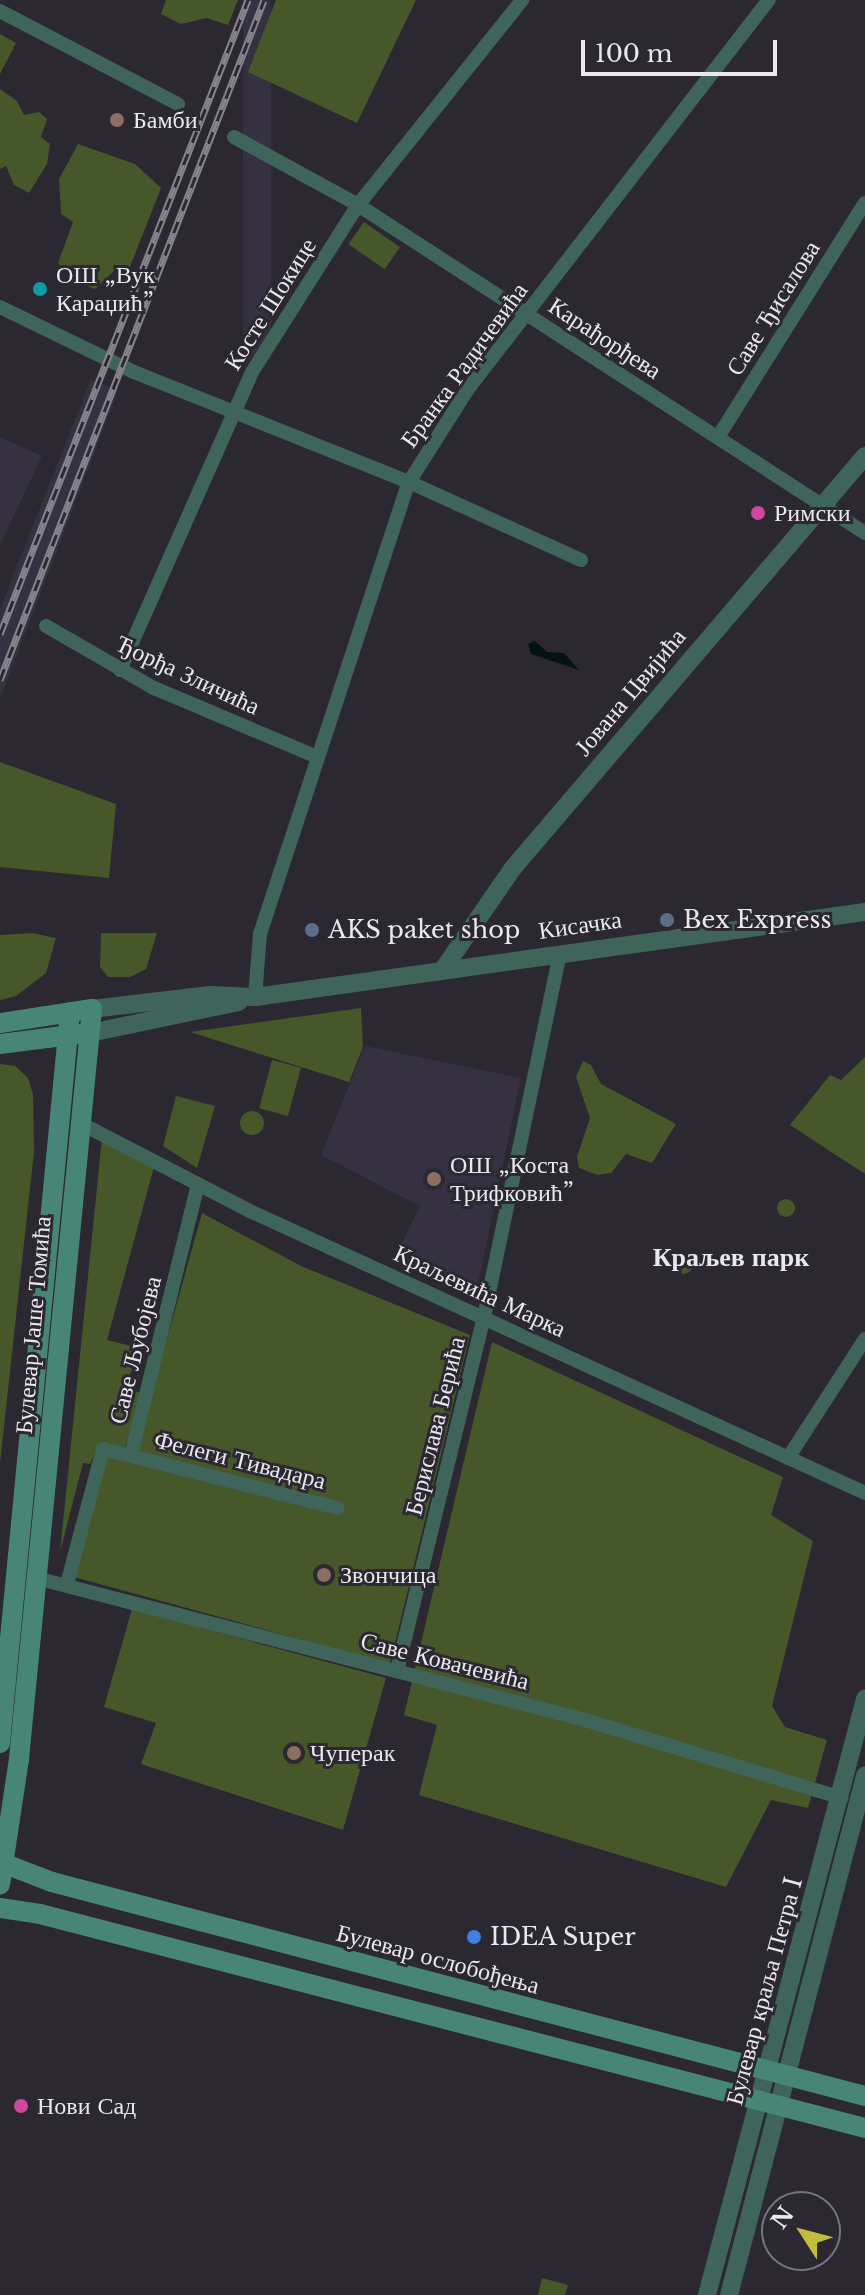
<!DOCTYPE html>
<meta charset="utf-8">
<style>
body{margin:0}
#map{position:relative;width:865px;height:2295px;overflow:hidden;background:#2b2831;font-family:"Libre Baskerville",serif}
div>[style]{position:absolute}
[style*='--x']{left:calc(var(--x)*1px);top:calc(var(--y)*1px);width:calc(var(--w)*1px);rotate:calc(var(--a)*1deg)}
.built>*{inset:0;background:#353140;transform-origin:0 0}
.green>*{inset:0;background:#465729;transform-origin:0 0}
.round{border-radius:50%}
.water>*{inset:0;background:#051215}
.minor>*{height:14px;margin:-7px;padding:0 7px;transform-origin:7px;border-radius:7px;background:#3f655b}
.tertiary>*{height:18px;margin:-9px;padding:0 9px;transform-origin:9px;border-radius:9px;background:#3f655b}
.secondary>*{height:20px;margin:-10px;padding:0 10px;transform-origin:10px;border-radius:10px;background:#478577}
.rail>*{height:7px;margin-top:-3.5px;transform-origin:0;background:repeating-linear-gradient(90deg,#2b2831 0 12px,#86848c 0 24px);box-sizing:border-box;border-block:2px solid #86848c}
.dots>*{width:22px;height:22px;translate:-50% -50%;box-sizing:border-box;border:4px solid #2b2831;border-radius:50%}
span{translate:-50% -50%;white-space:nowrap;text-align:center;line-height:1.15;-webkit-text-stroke:6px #2b2831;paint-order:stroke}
.poi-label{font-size:24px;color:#eae8ee}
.left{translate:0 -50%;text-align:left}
.street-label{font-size:24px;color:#eae8ee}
.neighbourhood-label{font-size:26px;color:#eae8ee;font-weight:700}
.north{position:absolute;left:761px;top:2191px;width:80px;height:80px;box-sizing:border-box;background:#2b2831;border:2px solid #77757d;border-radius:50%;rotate:306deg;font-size:22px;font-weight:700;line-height:32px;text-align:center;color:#eae8ee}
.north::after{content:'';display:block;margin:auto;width:28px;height:36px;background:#c4bc3e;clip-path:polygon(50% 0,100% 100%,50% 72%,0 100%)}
.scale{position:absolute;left:581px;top:40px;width:196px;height:36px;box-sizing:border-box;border:4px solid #eae8ee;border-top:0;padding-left:10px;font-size:24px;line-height:28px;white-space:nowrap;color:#eae8ee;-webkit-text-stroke:6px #2b2831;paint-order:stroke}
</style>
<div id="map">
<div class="built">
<i style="left:243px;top:0;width:28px;height:359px"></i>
<i style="clip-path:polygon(91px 379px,118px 391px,0 699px,0 609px)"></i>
<i style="clip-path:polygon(0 437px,42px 456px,0 545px)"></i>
<i style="clip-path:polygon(365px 1046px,521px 1078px,475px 1298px,395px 1257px,420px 1206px,321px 1155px)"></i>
</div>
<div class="green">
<i style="clip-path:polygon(166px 0,238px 0,228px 25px,207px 18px,181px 24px,161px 14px)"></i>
<i style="clip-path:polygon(276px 0,416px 0,357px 123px,248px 72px)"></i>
<i style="clip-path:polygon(0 34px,16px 43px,0 74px)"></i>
<i style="clip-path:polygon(0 89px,17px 101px,24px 115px,39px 112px,47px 119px,41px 137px,50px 144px,47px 164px,29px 193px,14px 185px,6px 166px,0 169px)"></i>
<i style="clip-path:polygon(78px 144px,135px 164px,161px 188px,128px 272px,114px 271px,95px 289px,75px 282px,58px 263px,73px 222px,61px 214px,59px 179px)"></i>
<i style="left:364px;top:222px;width:44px;height:27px;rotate:35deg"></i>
<i style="clip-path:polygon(0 762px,116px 804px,109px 878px,0 867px)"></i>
<i style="clip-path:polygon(32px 933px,56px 938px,46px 973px,16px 996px,0 1000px,0 935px)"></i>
<i style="clip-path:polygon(101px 933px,157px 933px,146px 969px,130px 977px,108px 977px,100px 967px)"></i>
<i style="clip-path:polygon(361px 1008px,363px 1047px,349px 1082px,190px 1032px)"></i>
<i style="clip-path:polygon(865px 1057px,865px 1174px,790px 1125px,830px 1075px,841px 1080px)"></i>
<i style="left:272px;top:1060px;width:30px;height:50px;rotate:15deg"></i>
<i style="clip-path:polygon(583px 1061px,591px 1065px,601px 1084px,676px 1124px,652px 1163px,626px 1154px,611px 1173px,598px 1175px,579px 1168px,577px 1157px,590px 1118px,576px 1077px)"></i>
<i style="clip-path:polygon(0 1064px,15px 1066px,28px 1078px,33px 1094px,34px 1152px,0 1463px)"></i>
<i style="clip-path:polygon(176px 1096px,215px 1106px,197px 1168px,163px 1146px)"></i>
<i class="round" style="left:240px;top:1111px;width:24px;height:24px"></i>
<i style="clip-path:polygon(102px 1138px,154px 1167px,107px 1340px,139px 1348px,126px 1388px,141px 1393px,125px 1448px,100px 1442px,90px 1464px,83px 1463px,60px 1552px)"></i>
<i class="round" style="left:777px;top:1199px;width:18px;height:18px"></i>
<i style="clip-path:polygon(202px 1213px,301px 1266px,470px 1335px,390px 1664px,74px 1577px,107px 1456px,133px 1461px)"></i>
<i class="round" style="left:673px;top:1254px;width:20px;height:20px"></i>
<i style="clip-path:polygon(492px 1342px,783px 1477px,771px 1515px,813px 1541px,772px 1706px,785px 1727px,827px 1740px,808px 1808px,771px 1800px,726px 1887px,419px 1795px,437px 1725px,404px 1715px)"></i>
<i style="clip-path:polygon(132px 1609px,386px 1678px,343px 1830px,141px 1764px,156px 1723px,104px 1707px)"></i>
<i style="clip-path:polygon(542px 2278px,568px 2285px,565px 2295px,538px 2295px)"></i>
</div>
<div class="water">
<i style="clip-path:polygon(535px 641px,547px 652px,564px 653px,579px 670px,531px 654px,528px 644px)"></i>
</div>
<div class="minor">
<i style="--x:0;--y:11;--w:201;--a:27.6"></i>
<i style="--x:234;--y:137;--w:141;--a:28.7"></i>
<i style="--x:358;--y:205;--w:604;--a:32.9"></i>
<i style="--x:0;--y:307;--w:149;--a:25.9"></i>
<i style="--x:134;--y:372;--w:296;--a:21.8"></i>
<i style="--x:409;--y:482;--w:189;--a:24.4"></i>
<i style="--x:718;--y:437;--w:276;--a:-57.9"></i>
<i style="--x:46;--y:626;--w:125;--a:29.9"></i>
<i style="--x:154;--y:688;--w:175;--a:22.9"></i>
<i style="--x:120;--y:670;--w:326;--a:-66.1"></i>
<i style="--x:252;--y:372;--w:198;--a:-57.6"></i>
<i style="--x:358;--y:205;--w:263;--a:-51.3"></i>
<i style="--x:255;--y:997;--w:63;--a:-85.5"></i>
<i style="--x:260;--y:934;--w:476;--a:-71.8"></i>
<i style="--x:409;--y:482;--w:110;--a:-57.6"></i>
<i style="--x:468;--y:389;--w:492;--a:-52.3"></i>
<i style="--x:80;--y:1123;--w:194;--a:27.4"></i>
<i style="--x:252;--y:1212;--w:674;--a:24.63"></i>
<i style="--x:131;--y:1455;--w:279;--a:-76.1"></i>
<i style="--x:788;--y:1458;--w:142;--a:-57.1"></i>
<i style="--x:36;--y:1578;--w:567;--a:14.5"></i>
<i style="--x:585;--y:1720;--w:268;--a:16.9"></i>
<i style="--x:67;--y:1584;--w:140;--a:-75.1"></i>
<i style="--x:103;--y:1449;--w:242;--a:14.1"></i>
<i style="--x:397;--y:1671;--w:365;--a:-76.2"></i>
<i style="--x:484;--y:1317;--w:371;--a:-78.2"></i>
</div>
<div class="tertiary">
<i style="--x:444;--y:968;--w:121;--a:-55.4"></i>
<i style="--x:513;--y:868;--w:542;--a:-49.49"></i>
<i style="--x:92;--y:1009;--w:119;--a:-6.8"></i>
<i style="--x:210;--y:995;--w:45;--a:2.5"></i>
<i style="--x:255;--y:997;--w:616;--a:-7.93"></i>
<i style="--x:90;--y:1033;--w:152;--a:-11.8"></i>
<i style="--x:707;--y:2295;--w:617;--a:-75.15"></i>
<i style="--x:729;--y:2295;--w:537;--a:-75.32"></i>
</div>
<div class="secondary">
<i style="--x:0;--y:1023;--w:93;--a:-8.7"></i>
<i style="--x:92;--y:1009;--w:754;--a:95.56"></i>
<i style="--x:19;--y:1759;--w:127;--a:98.6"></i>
<i style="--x:0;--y:1044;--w:79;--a:-7.3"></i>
<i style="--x:0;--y:1743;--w:734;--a:-84.53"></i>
<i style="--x:0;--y:1862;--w:56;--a:21"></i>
<i style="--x:52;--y:1882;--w:841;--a:14.75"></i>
<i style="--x:0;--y:1908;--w:40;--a:8.5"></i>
<i style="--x:40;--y:1914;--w:852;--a:14.54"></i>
</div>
<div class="rail">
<i style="--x:0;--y:634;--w:681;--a:-68.64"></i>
<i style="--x:0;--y:680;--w:729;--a:-68.78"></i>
</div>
<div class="dots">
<i style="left:117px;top:120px;background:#8d6e63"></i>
<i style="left:40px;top:289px;background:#0f9aa8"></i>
<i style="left:758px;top:513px;background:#d1479c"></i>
<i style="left:667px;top:920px;background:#5c6f8a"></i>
<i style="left:312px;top:930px;background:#5c6f8a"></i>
<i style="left:434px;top:1179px;background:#8d6e63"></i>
<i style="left:324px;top:1575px;background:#8d6e63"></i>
<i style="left:294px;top:1753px;background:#8d6e63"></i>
<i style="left:474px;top:1937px;background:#3f7fe0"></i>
<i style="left:21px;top:2106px;background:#d1479c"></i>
</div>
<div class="poi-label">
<span class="left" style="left:133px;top:120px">Бамби</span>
<span class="left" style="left:56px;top:289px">ОШ „Вук<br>Караџић”</span>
<span class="left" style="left:774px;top:513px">Римски</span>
<span class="left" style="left:683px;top:920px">Bex Express</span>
<span class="left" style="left:328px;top:930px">AKS paket shop</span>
<span class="left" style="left:450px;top:1179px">ОШ „Коста<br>Трифковић”</span>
<span class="left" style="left:340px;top:1575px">Звончица</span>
<span class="left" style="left:310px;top:1753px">Чуперак</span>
<span class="left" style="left:490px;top:1937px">IDEA Super</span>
<span class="left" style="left:37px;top:2106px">Нови Сад</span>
</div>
<div class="street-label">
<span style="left:270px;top:304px;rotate:-58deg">Косте Шокице</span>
<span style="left:773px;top:308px;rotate:-58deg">Саве Ђисалова</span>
<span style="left:605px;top:338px;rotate:33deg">Карађорђева</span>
<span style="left:464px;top:365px;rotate:-54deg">Бранка Радичевића</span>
<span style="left:188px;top:675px;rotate:25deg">Ђорђа Зличића</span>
<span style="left:630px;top:692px;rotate:-50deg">Јована Цвијића</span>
<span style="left:580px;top:925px;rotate:-8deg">Кисачка</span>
<span style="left:480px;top:1291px;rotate:25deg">Краљевића Марка</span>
<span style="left:33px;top:1325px;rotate:-85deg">Булевар Јаше Томића</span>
<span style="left:135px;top:1350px;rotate:-76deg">Саве Љубојева</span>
<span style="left:435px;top:1426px;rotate:-76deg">Берислава Берића</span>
<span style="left:240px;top:1460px;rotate:14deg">Фелеги Тивадара</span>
<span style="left:445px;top:1661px;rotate:14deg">Саве Ковачевића</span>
<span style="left:438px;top:1959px;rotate:15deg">Булевар ослобођења</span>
<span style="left:764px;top:1991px;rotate:-75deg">Булевар краља Петра I</span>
</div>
<div class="neighbourhood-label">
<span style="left:731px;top:1258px">Краљев парк</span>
</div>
<div class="north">N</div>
<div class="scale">100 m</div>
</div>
